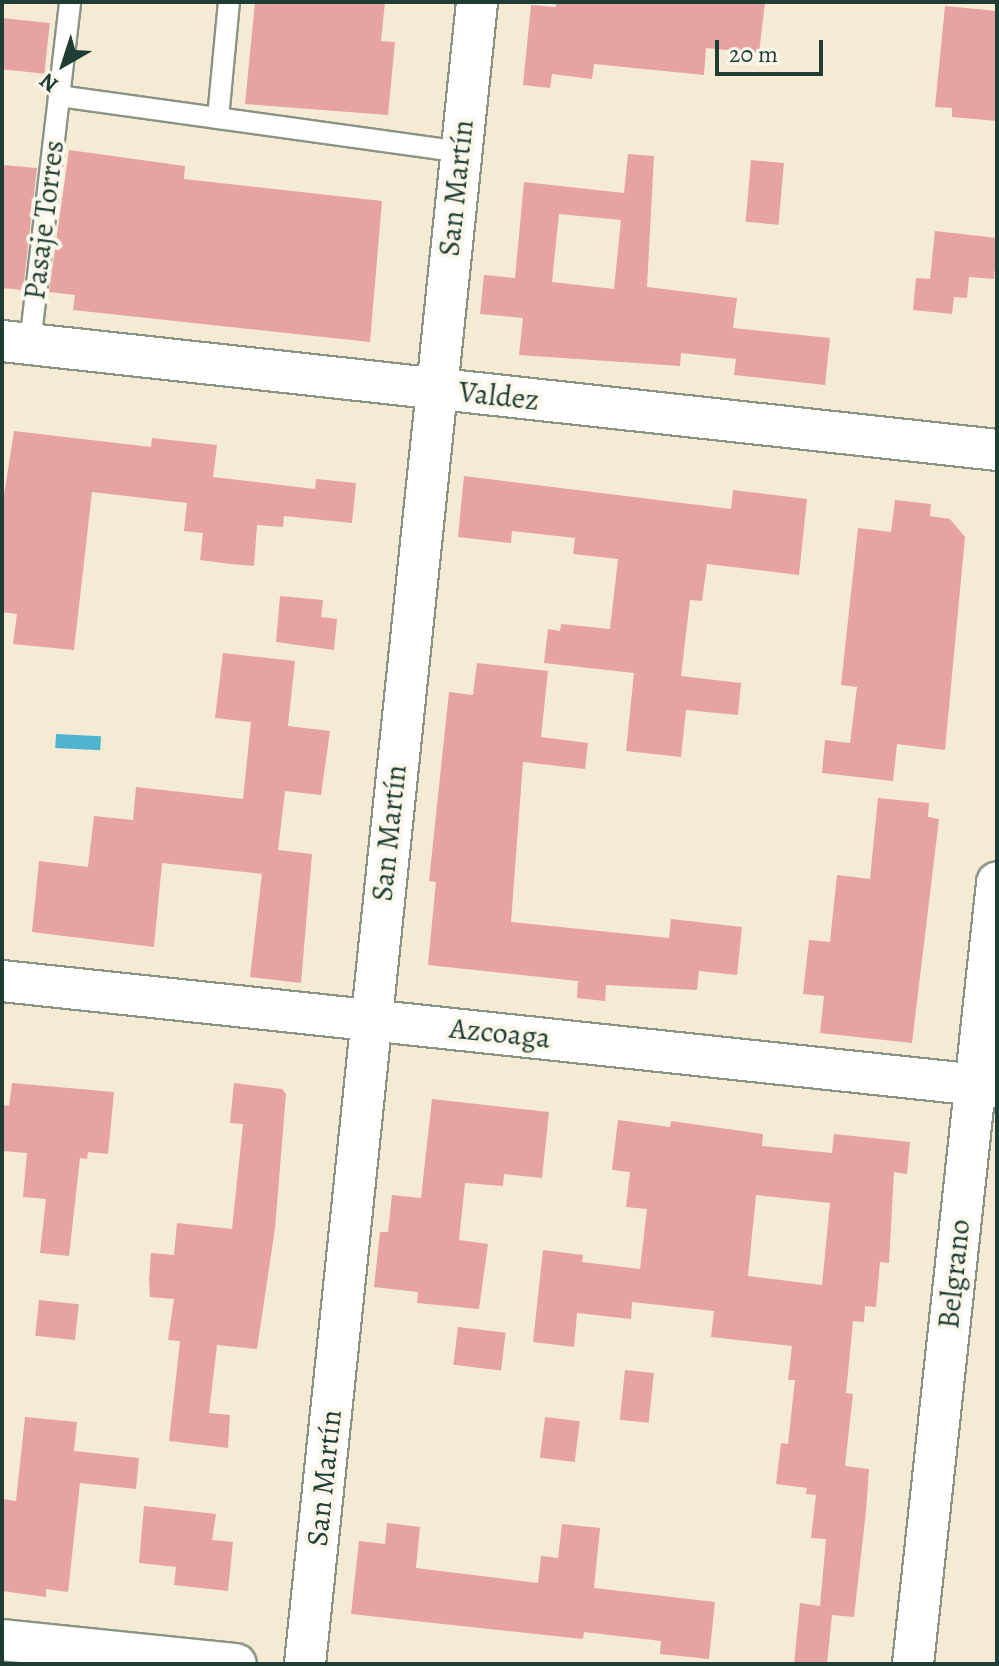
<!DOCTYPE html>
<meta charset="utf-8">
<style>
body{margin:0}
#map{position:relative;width:999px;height:1666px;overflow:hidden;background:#f5ebd5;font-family:Alegreya,serif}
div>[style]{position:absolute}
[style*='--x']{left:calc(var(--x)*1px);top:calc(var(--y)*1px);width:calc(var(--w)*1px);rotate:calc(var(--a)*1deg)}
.water>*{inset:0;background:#50b4ce;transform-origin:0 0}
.building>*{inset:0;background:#e6a3a2;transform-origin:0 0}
.roads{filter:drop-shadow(2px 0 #8a9484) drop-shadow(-2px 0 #8a9484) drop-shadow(0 2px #8a9484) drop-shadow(0 -2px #8a9484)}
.service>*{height:20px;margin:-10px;padding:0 10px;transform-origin:10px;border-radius:10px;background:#fff}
.minor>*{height:40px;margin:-20px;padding:0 20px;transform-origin:20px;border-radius:20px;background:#fff}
span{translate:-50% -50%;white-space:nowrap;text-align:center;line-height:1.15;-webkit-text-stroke:8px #fbf7ec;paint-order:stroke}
.street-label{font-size:30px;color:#1f3d34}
.frame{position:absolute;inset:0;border:4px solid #1f3d34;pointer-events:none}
.north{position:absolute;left:24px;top:24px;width:80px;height:80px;-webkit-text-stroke:6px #fbf7ec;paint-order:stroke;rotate:219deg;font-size:22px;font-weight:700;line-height:32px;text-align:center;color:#1f3d34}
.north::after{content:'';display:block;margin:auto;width:28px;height:36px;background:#1f3d34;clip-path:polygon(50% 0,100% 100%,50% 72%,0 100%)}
.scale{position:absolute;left:715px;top:40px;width:108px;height:36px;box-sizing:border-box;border:4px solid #1f3d34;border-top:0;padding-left:10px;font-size:24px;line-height:28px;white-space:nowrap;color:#1f3d34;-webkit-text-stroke:6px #fbf7ec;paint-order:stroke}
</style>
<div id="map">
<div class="water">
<i style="left:56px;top:734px;width:45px;height:14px;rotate:3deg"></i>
</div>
<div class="building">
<i style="clip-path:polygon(255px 2px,385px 2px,381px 41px,395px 42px,388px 115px,245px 104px)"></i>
<i style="clip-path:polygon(556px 2px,765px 2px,759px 53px,706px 48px,704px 75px,594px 64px,592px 79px,552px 74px,550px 88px,523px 85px,531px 5px,556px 7px)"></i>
<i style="clip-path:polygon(945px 6px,997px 11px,997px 121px,952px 117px,952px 108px,935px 107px)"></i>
<i style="left:2px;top:18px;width:48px;height:51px;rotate:6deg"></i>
<i style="clip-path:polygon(69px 150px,185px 166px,184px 179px,382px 201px,370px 342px,73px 310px,75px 295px,49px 292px)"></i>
<i style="clip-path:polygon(evenodd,628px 154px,654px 156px,647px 287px,737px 298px,733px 328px,830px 338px,825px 385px,734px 375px,736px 359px,681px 353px,680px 366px,519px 355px,523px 318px,480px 314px,484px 275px,515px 278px,524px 182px,624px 193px,628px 154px,559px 214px,621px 220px,614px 289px,552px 282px,559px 214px)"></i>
<i style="left:751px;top:160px;width:33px;height:62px;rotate:5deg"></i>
<i style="clip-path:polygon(2px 165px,37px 168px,23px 290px,2px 288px)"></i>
<i style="clip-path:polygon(935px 231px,997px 238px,994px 279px,969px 277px,967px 298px,954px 297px,952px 314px,913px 310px,916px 278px,930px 279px)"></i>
<i style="clip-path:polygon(14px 431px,151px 447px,152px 438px,217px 445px,213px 477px,315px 489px,316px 479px,356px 483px,352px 523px,284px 516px,283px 527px,257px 525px,254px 566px,230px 564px,200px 560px,203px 533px,184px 531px,187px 503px,92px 492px,74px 650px,13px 644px,17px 614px,2px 612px,2px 508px)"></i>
<i style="clip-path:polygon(464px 476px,731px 509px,733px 490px,807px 499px,799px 575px,707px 564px,702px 601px,690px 600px,681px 676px,741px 683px,738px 715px,686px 710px,681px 757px,626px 751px,634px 673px,544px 663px,548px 629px,560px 631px,561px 624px,610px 629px,618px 559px,573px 554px,575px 538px,512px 531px,511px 543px,458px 537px)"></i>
<i style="clip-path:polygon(895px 500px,931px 504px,930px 516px,950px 519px,965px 537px,945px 750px,897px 744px,893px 781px,822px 773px,825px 740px,850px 743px,857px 687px,841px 685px,858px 528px,891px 532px)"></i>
<i style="clip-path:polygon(280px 596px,323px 600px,321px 617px,337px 619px,334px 650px,276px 642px)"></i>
<i style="clip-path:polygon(223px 653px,295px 661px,288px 726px,330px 731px,321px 795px,285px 791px,278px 850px,312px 854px,301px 983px,250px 977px,262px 874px,162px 863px,154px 947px,32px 932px,39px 861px,88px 867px,94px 816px,133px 820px,136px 787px,243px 799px,251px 722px,215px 718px)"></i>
<i style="clip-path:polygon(477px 663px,548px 671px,541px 737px,588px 743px,585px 769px,523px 762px,511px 922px,669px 938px,671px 919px,742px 927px,737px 975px,699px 971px,697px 990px,606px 985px,605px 1001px,577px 998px,578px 981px,428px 965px,436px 882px,429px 881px,449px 692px,473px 695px)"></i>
<i style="clip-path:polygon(878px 798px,929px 803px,928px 817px,939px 819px,912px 1043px,820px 1033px,824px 996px,803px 994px,809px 940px,830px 942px,837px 875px,870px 879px)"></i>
<i style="clip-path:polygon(12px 1083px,114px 1092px,108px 1154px,88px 1152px,87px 1159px,80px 1158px,69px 1256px,40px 1253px,46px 1199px,23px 1197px,27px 1153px,2px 1151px,2px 1105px,9px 1106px)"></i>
<i style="clip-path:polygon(234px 1083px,282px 1089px,286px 1094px,275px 1228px,257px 1349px,217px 1345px,209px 1413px,230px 1415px,228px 1448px,169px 1441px,180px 1341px,168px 1340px,174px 1299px,150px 1297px,149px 1280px,151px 1253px,174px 1255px,177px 1223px,232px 1229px,243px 1124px,230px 1123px)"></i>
<i style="clip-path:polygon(432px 1099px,549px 1112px,542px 1178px,504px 1174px,503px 1186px,465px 1183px,459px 1240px,488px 1244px,479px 1309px,417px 1303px,418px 1292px,374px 1287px,380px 1232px,388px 1232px,392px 1195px,421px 1198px)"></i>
<i style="clip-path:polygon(evenodd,618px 1120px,670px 1127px,671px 1121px,763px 1134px,762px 1146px,832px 1153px,834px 1134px,910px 1142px,907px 1174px,894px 1172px,889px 1263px,880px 1262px,876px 1307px,865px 1306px,864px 1322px,853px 1321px,846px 1393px,853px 1394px,845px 1466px,869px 1469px,866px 1511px,854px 1617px,832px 1615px,827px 1664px,794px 1664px,800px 1603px,820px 1606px,826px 1539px,811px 1538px,816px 1495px,806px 1494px,807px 1488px,776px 1484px,781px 1443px,788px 1444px,795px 1380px,788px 1380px,792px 1346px,711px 1337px,714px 1311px,632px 1302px,631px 1319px,577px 1313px,574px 1347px,533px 1342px,543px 1250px,583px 1255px,582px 1262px,640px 1269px,647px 1209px,626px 1207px,630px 1172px,612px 1170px,618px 1120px,756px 1195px,830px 1203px,822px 1285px,748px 1276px,756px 1195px)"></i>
<i style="left:39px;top:1300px;width:40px;height:36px;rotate:6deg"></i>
<i style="left:458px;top:1327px;width:48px;height:38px;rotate:7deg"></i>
<i style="left:625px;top:1370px;width:29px;height:50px;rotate:6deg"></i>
<i style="clip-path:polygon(25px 1417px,77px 1422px,74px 1451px,139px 1458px,136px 1489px,80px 1483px,68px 1592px,46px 1589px,46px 1597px,2px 1591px,2px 1499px,16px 1501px)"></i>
<i style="left:545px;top:1417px;width:35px;height:41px;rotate:7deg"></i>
<i style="clip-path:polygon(144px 1506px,216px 1514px,212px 1540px,233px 1542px,228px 1591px,174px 1585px,176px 1567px,139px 1563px)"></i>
<i style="clip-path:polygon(387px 1523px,420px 1527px,416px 1568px,538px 1583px,541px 1556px,558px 1558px,562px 1524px,600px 1528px,594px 1588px,715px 1602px,709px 1659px,660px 1654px,661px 1641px,584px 1632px,583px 1639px,351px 1614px,359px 1541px,385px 1544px)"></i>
</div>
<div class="roads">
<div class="service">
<i style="--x:59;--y:96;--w:405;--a:7.9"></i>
<i style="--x:218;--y:118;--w:117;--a:-84.6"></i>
<i style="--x:30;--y:344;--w:344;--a:-83.3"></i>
</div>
<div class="minor">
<i style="--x:2;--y:341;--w:1001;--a:6.25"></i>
<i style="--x:2;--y:981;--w:1001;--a:6.08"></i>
<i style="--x:2;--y:1640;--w:235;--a:5.9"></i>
<i style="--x:305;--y:1664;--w:1671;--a:-84.09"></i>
<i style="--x:913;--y:1664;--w:786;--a:-83.86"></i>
</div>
</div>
<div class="street-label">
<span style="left:456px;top:188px;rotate:-84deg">San Martín</span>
<span style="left:44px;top:220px;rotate:-83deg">Pasaje Torres</span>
<span style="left:499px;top:396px;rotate:6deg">Valdez</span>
<span style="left:389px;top:833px;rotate:-84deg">San Martín</span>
<span style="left:500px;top:1033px;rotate:6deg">Azcoaga</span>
<span style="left:954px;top:1274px;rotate:-84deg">Belgrano</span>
<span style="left:324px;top:1478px;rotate:-84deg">San Martín</span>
</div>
<div class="frame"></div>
<div class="north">N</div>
<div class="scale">20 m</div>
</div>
